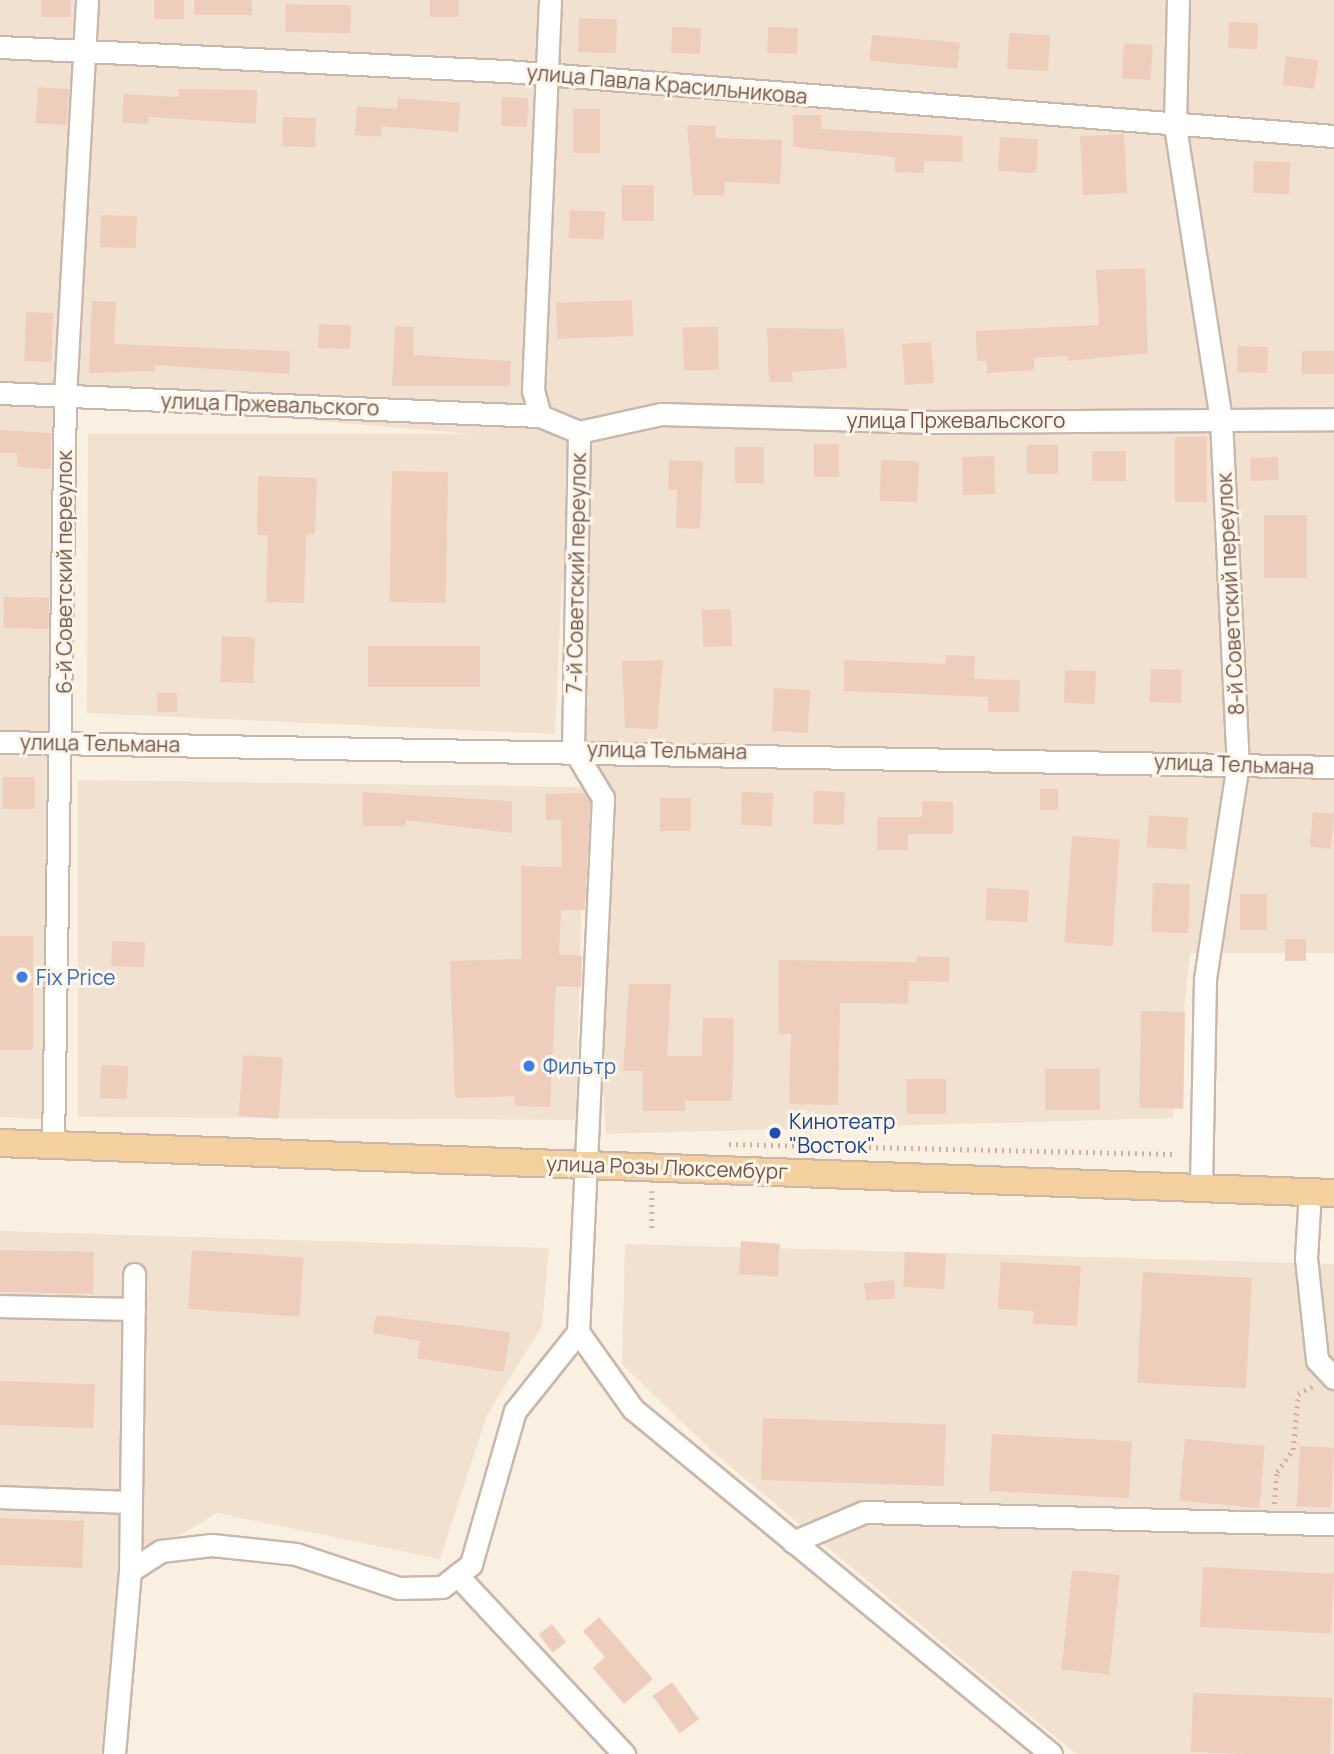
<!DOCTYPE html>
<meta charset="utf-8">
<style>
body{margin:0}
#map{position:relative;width:1334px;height:1754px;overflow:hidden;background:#faf0e2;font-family:Manrope,sans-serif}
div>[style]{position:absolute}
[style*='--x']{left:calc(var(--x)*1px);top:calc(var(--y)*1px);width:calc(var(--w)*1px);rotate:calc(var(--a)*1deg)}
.residential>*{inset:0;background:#f1e1d1}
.building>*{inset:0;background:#eecdbc;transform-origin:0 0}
.path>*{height:4.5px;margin-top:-2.25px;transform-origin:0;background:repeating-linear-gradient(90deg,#d2b09f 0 2px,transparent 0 7px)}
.roads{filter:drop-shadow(2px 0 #cab7aa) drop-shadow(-2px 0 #cab7aa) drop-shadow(0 2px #cab7aa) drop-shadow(0 -2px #cab7aa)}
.minor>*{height:21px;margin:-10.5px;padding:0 10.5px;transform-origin:10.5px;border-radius:10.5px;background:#fff}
.major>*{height:26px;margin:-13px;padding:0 13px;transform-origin:13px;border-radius:13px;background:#f5d09f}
.dots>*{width:19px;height:19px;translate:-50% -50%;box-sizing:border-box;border:4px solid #fef4e8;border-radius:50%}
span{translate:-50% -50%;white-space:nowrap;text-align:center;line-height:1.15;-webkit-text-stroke:6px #fef4e8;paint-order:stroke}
.street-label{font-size:21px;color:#70564b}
.shop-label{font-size:21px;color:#366cbe}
.left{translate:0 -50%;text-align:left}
.transit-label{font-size:21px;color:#164399}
</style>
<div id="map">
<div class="residential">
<i style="clip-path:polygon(0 0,1334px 0,1334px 953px,1190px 953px,1173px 1118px,606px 1134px,584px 802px,576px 1120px,78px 1117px,78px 780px,584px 787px,562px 579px,555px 734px,87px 713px,88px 434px,474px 434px,71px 400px,43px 1119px,0 1117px)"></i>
<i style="clip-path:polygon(0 1231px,549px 1248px,542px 1326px,487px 1415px,440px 1559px,217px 1513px,122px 1570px,105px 1754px,0 1754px)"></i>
<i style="clip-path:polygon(625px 1244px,1334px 1264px,1334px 1754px,1076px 1754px,713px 1452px,622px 1364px)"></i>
</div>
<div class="building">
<i style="left:41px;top:0;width:30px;height:17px"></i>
<i style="left:154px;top:0;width:30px;height:19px"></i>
<i style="left:194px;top:0;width:58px;height:15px"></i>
<i style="left:430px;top:0;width:29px;height:17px"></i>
<i style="left:286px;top:4px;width:65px;height:28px;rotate:1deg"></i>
<i style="left:579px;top:18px;width:38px;height:34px;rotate:2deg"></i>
<i style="left:1229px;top:22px;width:29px;height:26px;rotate:2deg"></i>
<i style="left:672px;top:27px;width:29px;height:26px;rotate:2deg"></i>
<i style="left:768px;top:27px;width:30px;height:26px;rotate:2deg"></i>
<i style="left:1009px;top:33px;width:41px;height:36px;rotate:3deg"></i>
<i style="left:872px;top:35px;width:88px;height:26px;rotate:5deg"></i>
<i style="left:1124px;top:43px;width:29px;height:35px;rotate:4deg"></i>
<i style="left:1286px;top:56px;width:32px;height:29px;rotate:7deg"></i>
<i style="left:38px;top:87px;width:31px;height:36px;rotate:4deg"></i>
<i style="clip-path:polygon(179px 89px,257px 90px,256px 124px,149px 117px,148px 124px,122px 123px,124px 94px,179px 97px)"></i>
<i style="left:502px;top:97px;width:26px;height:29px;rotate:2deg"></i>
<i style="clip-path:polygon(398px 98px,460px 103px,458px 132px,382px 126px,381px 137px,355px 135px,357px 106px,397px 109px)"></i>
<i style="left:573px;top:109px;width:27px;height:44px"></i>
<i style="clip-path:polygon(793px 115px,821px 115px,821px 129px,963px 136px,962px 162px,924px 161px,924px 173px,895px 172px,895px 157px,793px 147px)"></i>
<i style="left:283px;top:117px;width:33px;height:29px;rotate:2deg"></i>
<i style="clip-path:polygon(687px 125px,716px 126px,715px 138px,782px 140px,780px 184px,725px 182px,724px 195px,693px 195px)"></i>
<i style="left:1124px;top:134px;width:59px;height:44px;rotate:87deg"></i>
<i style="left:1000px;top:137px;width:38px;height:34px;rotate:3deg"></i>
<i style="left:1254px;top:161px;width:36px;height:32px;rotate:2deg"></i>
<i style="left:622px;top:185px;width:32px;height:36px"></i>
<i style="left:570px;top:210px;width:35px;height:28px;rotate:3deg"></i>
<i style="left:101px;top:215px;width:36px;height:32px;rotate:2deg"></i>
<i style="clip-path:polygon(1145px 268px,1148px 353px,1068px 361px,1067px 356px,1034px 358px,1034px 370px,987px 373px,987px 361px,977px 361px,976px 331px,1099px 325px,1096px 270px)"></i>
<i style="left:632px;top:300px;width:36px;height:76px;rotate:88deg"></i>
<i style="clip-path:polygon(92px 301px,116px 302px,114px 344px,290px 351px,289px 374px,155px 365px,155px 371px,89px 373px)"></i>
<i style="left:26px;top:312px;width:27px;height:49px;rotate:2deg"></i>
<i style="left:319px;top:324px;width:32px;height:24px;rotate:2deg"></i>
<i style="clip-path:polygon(395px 326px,414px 327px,413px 355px,511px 361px,510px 386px,392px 386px)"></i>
<i style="left:718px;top:327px;width:43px;height:35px;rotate:89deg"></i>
<i style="clip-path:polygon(767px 328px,844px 329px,847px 368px,792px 372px,793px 382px,769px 382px)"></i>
<i style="left:931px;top:342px;width:41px;height:29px;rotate:86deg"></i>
<i style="left:1238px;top:346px;width:30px;height:26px;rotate:2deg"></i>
<i style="left:1302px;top:351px;width:32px;height:23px"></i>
<i style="clip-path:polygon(0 430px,51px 433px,51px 469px,17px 467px,17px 453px,0 453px)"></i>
<i style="left:1175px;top:437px;width:32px;height:65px"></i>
<i style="left:814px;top:444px;width:25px;height:33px"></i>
<i style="left:1027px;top:445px;width:31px;height:29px"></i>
<i style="left:735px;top:447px;width:29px;height:36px"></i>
<i style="left:1092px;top:451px;width:34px;height:30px"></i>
<i style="left:994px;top:456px;width:38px;height:32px;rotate:88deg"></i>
<i style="left:1278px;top:457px;width:23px;height:28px;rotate:88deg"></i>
<i style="clip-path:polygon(669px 460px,703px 461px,700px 529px,676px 528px,677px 490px,668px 489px)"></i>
<i style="left:881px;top:460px;width:38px;height:41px;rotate:2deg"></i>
<i style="left:392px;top:471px;width:56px;height:131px;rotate:1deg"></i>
<i style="clip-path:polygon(258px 476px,317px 478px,315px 534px,306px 534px,304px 603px,266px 602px,268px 535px,257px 535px)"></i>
<i style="left:1264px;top:515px;width:43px;height:63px"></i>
<i style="left:4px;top:597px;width:45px;height:31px;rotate:1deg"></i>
<i style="left:731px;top:609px;width:37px;height:29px;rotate:88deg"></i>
<i style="left:222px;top:636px;width:33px;height:46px;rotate:2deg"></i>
<i style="left:368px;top:646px;width:112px;height:41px"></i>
<i style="clip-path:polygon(946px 655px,975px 656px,974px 679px,1020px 680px,1019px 712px,988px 712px,988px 697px,844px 691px,844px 660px,945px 664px)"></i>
<i style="clip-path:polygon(663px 660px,657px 729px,625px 728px,622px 661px)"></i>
<i style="left:1151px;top:669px;width:31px;height:33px;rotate:2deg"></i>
<i style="left:1065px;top:670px;width:31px;height:33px;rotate:2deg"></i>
<i style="left:774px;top:688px;width:36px;height:43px;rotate:3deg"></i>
<i style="left:157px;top:693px;width:20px;height:19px"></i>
<i style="left:3px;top:777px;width:32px;height:32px"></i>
<i style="left:1040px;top:789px;width:18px;height:21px"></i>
<i style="left:814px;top:791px;width:31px;height:33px;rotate:2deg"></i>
<i style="clip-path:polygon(363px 792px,512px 801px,512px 833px,406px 820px,406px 826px,362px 826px)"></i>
<i style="left:742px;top:792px;width:31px;height:33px;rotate:2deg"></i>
<i style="clip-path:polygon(585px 793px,590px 801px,585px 910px,561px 910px,559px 954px,582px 956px,581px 987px,556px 986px,550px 1107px,515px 1106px,515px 1096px,455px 1098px,450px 961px,521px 959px,521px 866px,562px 867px,561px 820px,546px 820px,545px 794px)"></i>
<i style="left:660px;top:798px;width:31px;height:33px"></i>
<i style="clip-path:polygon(922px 801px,953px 802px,953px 834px,908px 834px,908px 850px,877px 850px,877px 817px,922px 817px)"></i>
<i style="left:1313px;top:812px;width:21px;height:35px;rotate:5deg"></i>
<i style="left:1149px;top:815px;width:39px;height:32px;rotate:4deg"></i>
<i style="left:1072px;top:836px;width:48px;height:107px;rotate:4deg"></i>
<i style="left:1153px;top:883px;width:37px;height:49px;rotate:2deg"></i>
<i style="left:987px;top:888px;width:42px;height:32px;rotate:3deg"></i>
<i style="left:1240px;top:894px;width:27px;height:36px"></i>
<i style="left:0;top:936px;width:33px;height:114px"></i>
<i style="left:1285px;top:939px;width:21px;height:22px"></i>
<i style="left:112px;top:941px;width:33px;height:25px;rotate:2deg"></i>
<i style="clip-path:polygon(917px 956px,950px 957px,949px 982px,909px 981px,908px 1004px,840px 1003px,838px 1105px,789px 1104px,791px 1034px,778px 1034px,779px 960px,917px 962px)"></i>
<i style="clip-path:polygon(629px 984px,671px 984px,667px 1056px,702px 1056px,703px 1018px,734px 1018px,732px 1101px,685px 1101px,685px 1111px,643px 1111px,643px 1071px,623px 1071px)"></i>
<i style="left:1141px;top:1011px;width:44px;height:97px;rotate:1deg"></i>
<i style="left:243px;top:1055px;width:40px;height:61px;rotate:4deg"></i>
<i style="left:101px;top:1065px;width:27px;height:33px;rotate:2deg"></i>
<i style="left:1100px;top:1069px;width:41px;height:55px;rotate:90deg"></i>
<i style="left:907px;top:1079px;width:39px;height:35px"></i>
<i style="left:741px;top:1241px;width:39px;height:33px;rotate:4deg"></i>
<i style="left:0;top:1250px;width:94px;height:42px;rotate:1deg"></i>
<i style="left:192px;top:1250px;width:112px;height:59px;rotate:4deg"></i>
<i style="left:905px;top:1252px;width:41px;height:35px;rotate:3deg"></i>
<i style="clip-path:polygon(1001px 1262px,1081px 1266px,1077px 1326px,1033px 1324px,1034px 1311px,998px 1309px)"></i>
<i style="left:1143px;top:1272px;width:109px;height:111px;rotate:3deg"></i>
<i style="clip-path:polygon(895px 1280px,895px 1299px,866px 1300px,864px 1283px)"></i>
<i style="clip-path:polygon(376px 1315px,510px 1332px,504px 1372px,417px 1358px,420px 1341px,373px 1333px)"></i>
<i style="left:0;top:1381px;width:95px;height:44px;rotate:2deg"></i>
<i style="left:763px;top:1418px;width:183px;height:62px;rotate:2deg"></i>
<i style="left:992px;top:1434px;width:140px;height:57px;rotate:3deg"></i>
<i style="left:1185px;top:1439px;width:80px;height:62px;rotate:5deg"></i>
<i style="left:1300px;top:1446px;width:34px;height:60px;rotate:3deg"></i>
<i style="left:0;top:1518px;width:84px;height:47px;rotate:2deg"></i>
<i style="left:1203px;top:1567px;width:131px;height:60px;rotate:3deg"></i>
<i style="left:1072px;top:1570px;width:48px;height:100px;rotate:6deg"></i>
<i style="clip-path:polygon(599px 1617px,653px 1679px,624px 1704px,593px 1668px,605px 1657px,583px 1631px)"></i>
<i style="left:552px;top:1624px;width:23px;height:17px;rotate:52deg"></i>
<i style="left:672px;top:1682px;width:46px;height:24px;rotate:54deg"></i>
<i style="left:1193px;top:1693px;width:139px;height:59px;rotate:2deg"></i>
</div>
<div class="path">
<i style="--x:729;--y:1144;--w:444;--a:1.3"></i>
<i style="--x:652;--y:1191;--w:38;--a:90"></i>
<i style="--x:1274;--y:1504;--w:32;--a:-85"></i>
<i style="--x:1277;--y:1472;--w:27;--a:-54"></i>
<i style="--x:1293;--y:1450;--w:56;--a:-84.9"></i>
<i style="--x:1298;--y:1394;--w:19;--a:-28"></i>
</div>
<div class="roads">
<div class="minor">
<i style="--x:1178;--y:0;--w:126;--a:91.4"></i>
<i style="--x:1175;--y:126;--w:298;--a:81.1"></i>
<i style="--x:1221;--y:420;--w:343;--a:87.2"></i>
<i style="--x:1238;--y:763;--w:219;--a:98.7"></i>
<i style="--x:1205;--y:979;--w:210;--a:91.1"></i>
<i style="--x:0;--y:47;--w:507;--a:2.72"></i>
<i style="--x:506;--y:71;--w:831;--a:4.49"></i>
<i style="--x:0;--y:393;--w:540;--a:2.44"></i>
<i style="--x:579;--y:432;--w:84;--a:-12.4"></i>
<i style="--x:661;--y:414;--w:273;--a:1.7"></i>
<i style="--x:934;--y:422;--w:400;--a:-0.4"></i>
<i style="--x:0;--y:742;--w:1334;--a:1.07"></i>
<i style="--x:53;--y:1145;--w:750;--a:-89.08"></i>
<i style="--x:65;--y:395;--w:396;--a:-86.8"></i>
<i style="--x:1310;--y:1192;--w:66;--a:93.5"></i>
<i style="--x:1306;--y:1258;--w:103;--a:83.8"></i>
<i style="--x:1317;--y:1360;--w:25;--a:47"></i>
<i style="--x:0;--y:1306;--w:134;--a:1.3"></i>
<i style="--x:578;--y:1332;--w:95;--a:54.5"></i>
<i style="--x:633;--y:1409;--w:542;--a:39.53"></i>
<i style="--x:0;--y:1497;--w:131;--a:2.2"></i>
<i style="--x:793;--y:1542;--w:77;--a:-22.9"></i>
<i style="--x:864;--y:1512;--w:470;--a:1.5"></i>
<i style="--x:130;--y:1571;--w:37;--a:-33"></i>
<i style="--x:161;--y:1551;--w:51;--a:-6.7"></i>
<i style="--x:212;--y:1545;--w:84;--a:6.1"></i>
<i style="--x:296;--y:1554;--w:108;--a:18.3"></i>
<i style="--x:399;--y:1588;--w:43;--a:-1.3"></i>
<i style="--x:442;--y:1587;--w:37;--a:-38"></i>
<i style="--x:471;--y:1564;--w:159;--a:-74"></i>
<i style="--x:515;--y:1411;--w:101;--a:-51.4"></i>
<i style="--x:578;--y:1332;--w:535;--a:-87.32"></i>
<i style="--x:603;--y:798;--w:58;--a:-121"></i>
<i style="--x:573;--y:748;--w:316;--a:-88.9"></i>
<i style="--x:579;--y:432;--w:42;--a:-157.7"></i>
<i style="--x:540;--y:416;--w:27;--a:-105"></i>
<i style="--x:533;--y:390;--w:390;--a:-87.5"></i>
<i style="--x:457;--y:1575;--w:245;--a:47"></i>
<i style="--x:114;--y:1754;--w:184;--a:-85"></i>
<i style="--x:130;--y:1571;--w:297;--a:-89.2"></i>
</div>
<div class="major">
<i style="--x:0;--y:1143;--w:1335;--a:2.15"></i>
</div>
</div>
<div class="dots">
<i style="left:22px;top:977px;background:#3f7fe0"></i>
<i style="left:529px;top:1066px;background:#3f7fe0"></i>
<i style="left:775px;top:1133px;background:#1a4fb4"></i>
</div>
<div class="street-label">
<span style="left:667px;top:84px;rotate:5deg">улица Павла Красильникова</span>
<span style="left:270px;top:404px;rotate:2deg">улица Пржевальского</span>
<span style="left:956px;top:420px">улица Пржевальского</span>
<span style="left:64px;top:572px;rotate:-90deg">6-й Советский переулок</span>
<span style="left:576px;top:573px;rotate:-89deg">7-й Советский переулок</span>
<span style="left:1230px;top:594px;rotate:-93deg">8-й Советский переулок</span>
<span style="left:100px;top:743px;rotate:1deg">улица Тельмана</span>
<span style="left:667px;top:750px;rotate:1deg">улица Тельмана</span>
<span style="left:1234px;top:764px;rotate:2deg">улица Тельмана</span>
<span style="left:667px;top:1167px;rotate:2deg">улица Розы Люксембург</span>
</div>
<div class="shop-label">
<span class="left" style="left:36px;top:977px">Fix Price</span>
<span class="left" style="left:543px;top:1066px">Фильтр</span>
</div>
<div class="transit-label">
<span class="left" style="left:789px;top:1133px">Кинотеатр<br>"Восток"</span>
</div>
</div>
